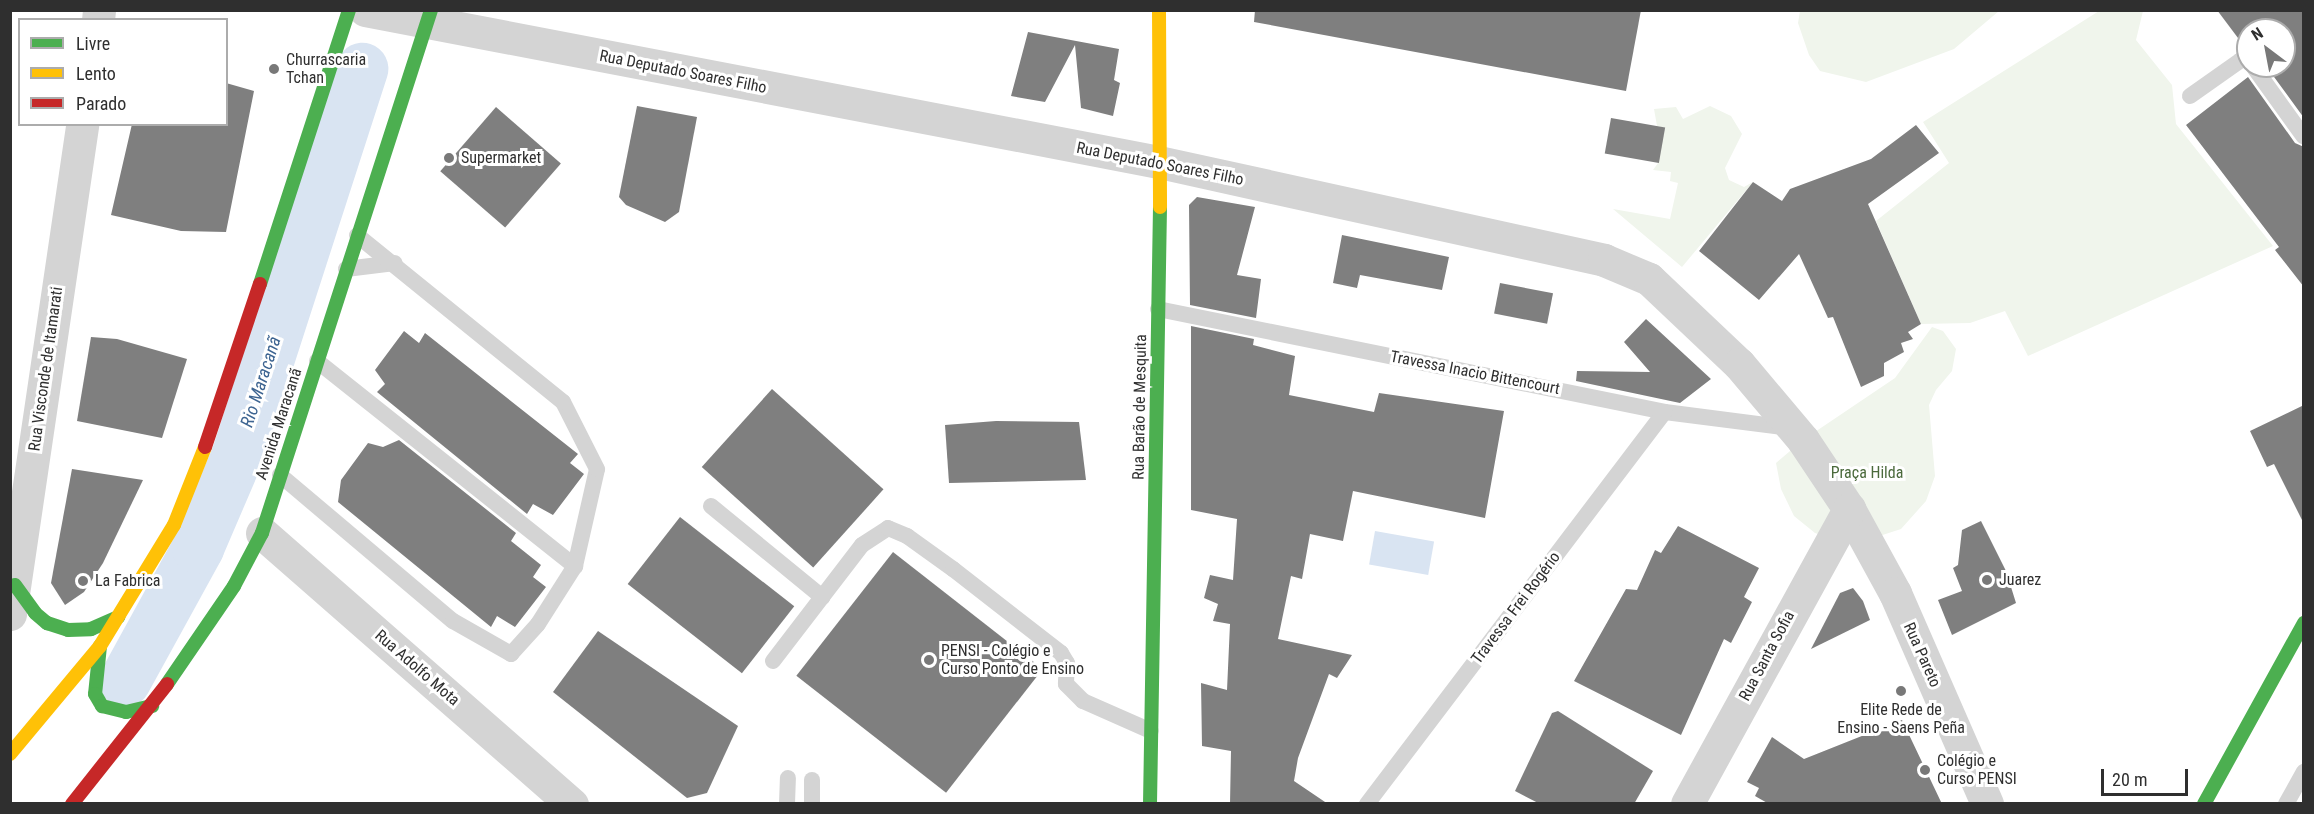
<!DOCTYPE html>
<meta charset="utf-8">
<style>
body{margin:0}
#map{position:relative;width:2314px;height:814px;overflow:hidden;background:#fff;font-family:"Roboto Condensed",sans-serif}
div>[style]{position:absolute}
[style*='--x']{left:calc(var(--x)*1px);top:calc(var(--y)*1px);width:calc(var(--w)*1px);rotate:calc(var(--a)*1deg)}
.green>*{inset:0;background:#f0f5ec}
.water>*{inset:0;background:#d9e4f2;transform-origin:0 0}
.river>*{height:52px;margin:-26px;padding:0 26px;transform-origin:26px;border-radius:26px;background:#d9e4f2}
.building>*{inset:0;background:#7f7f7f;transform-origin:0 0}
.lane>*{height:16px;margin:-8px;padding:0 8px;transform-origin:8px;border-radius:8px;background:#d4d4d4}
.street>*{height:33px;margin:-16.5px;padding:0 16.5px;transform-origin:16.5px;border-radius:16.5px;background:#d4d4d4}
.fast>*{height:14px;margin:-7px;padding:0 7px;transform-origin:7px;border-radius:7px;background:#4caf50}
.slow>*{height:14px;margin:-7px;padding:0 7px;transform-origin:7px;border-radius:7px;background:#ffc107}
.jam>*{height:14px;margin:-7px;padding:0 7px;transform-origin:7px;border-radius:7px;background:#c62828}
.dots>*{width:16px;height:16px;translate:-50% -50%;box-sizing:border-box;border:3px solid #fff;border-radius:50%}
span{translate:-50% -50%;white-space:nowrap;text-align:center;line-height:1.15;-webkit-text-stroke:6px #fff;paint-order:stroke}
.poi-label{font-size:16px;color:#2f2f2f}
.left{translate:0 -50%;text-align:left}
.street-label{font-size:16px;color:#2f2f2f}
.park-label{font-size:16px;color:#4b6a3c}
.water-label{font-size:18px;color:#3d6491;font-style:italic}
.frame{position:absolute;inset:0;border:12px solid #2f2f2f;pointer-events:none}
.legend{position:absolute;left:18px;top:18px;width:210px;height:108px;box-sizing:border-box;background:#fff;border:2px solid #acacac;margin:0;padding:8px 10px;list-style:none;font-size:18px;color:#2f2f2f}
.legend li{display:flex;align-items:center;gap:12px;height:30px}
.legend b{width:30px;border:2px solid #acacac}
.north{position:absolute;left:2236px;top:18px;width:60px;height:60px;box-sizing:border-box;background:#fff;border:2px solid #acacac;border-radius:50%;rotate:328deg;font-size:16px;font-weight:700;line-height:24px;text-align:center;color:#2f2f2f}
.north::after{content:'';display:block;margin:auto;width:21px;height:27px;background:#787878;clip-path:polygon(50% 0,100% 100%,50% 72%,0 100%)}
.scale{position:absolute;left:2101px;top:769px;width:87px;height:27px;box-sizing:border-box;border:3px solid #2f2f2f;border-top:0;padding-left:8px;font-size:18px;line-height:21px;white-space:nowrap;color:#2f2f2f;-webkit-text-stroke:4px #fff;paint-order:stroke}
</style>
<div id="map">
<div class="green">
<i style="clip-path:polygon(1800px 11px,1800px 10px,1999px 11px,1954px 49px,1866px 82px,1820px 71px,1809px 55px,1798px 23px)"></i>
<i style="clip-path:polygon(2099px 11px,2143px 11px,2136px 40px,2172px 85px,2176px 124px,2273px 246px,2028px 356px,2005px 311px,1970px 323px,1921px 324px,1876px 221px,1949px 163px,1923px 122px)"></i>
<i style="clip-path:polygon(1710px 106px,1731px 116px,1742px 134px,1725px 168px,1729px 180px,1744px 187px,1753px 182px,1682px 267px,1613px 209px,1670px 219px,1678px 183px,1670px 181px,1671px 172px,1653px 170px,1658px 163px,1665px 128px,1657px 126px,1654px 109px,1676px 107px,1683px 119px)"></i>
<i style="clip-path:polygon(1932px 327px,1943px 331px,1956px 349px,1952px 371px,1936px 390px,1929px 405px,1935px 476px,1926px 501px,1901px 529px,1864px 541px,1840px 541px,1815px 533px,1794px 516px,1781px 489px,1776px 463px,1803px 440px,1895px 378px)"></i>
</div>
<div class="water">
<i style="left:1375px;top:531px;width:60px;height:34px;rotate:10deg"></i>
</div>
<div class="river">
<i style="--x:125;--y:681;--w:152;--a:-61.2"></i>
<i style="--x:198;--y:548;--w:99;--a:-66.8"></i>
<i style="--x:237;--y:457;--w:408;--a:-72.1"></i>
</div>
<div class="building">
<i style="clip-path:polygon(1255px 10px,1641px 10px,1626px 91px,1254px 22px)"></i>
<i style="clip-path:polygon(2217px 10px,2304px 10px,2304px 118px,2266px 66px,2284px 66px,2284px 30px,2248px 30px,2247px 50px)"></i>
<i style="clip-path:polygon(1028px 32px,1119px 49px,1114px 80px,1120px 83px,1113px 116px,1081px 108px,1075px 45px,1045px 102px,1011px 96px)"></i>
<i style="clip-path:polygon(2248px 77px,2295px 143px,2304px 147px,2304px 287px,2275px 250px,2279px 247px,2186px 125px)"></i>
<i style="clip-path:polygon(226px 83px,254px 91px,226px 232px,181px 231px,111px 215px,132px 124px,226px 124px)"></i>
<i style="clip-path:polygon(637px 106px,697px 117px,679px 212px,665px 222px,626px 205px,619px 197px)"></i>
<i style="left:496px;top:107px;width:86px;height:85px;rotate:41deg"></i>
<i style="left:1611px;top:118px;width:55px;height:36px;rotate:10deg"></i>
<i style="clip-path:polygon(1916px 125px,1939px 153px,1868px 204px,1921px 324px,1908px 332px,1913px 339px,1901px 343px,1904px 352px,1884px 363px,1884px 376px,1861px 387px,1833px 317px,1828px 318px,1799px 254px,1759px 300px,1699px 251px,1753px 182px,1782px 201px,1790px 189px,1871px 159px)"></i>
<i style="clip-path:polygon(1197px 197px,1255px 207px,1237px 275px,1261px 279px,1256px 318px,1190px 305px,1189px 205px)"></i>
<i style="clip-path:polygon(1342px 235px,1449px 257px,1442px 290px,1360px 275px,1357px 288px,1333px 283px)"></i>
<i style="left:1500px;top:283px;width:54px;height:31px;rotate:11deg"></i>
<i style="clip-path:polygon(1646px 319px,1711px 379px,1680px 403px,1576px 381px,1577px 371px,1650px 372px,1624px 342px)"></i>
<i style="clip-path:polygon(1191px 326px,1254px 339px,1253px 345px,1295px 356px,1289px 395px,1374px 412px,1379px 393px,1504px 411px,1485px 518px,1353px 491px,1343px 541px,1310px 534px,1302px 579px,1291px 576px,1278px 639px,1352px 655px,1337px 678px,1329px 674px,1298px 758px,1294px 781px,1328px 804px,1230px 804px,1231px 751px,1202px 746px,1201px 683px,1227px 690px,1230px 624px,1213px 621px,1218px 604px,1204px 598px,1210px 575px,1233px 580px,1237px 519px,1191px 510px)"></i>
<i style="clip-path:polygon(404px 331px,419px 343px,425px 333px,578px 454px,570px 463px,584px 474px,553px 515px,533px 504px,527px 514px,377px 392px,385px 384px,375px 370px)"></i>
<i style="clip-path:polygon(91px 337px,117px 339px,187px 359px,162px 438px,77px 421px)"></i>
<i style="left:772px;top:389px;width:150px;height:105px;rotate:42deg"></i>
<i style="clip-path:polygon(2304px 405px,2304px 524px,2274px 464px,2267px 467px,2250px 431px)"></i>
<i style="clip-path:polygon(996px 421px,1079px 422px,1086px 480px,949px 483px,945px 425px)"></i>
<i style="clip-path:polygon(399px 440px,516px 533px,511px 541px,541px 565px,533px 577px,546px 587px,515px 627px,497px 616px,491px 627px,338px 502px,341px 480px,368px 443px,383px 447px)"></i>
<i style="clip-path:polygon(72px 469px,143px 480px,103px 563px,84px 592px,65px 605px,51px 583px)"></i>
<i style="left:680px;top:517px;width:145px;height:85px;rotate:38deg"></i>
<i style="clip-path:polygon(1981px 521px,2006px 571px,2016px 603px,1952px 635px,1938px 600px,1962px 591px,1953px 568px,1958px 565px,1962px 530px)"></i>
<i style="clip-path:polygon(1678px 526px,1759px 568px,1744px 597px,1752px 602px,1731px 643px,1724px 639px,1681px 735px,1574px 681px,1626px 589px,1637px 590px,1655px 550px,1661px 553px)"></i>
<i style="left:893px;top:552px;width:190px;height:157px;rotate:38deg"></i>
<i style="clip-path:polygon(1853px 588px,1863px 601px,1870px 620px,1811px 649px,1840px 593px)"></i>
<i style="clip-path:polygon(598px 631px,738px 726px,707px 793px,687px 798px,553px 692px)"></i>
<i style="clip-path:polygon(1558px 711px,1653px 771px,1634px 804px,1540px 804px,1515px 791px,1552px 713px)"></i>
<i style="clip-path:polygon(1902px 720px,1942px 804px,1769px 804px,1755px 796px,1759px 788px,1747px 782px,1772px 737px,1804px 759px)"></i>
</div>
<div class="lane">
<i style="--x:2253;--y:66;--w:87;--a:54.3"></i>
<i style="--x:2190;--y:96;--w:62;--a:-35.2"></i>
<i style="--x:2241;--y:60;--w:7;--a:0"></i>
<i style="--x:346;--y:269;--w:49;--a:-7"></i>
<i style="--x:1158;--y:309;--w:517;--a:11.48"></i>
<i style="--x:1665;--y:412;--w:126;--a:7.3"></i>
<i style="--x:317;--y:361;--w:330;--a:38.5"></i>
<i style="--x:280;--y:475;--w:226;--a:40.2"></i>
<i style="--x:453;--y:621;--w:67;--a:29.6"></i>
<i style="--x:511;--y:654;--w:40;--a:-48"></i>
<i style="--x:538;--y:624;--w:69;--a:-57.5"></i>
<i style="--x:575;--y:566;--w:99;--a:-77.2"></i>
<i style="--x:597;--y:469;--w:75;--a:-116.9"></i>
<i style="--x:563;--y:402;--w:265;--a:-141"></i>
<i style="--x:711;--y:506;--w:144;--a:39.3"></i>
<i style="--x:773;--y:661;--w:146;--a:-52.5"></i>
<i style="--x:862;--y:545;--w:31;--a:-33"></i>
<i style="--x:888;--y:528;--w:21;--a:23"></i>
<i style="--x:907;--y:536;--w:57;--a:35.7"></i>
<i style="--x:953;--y:569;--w:137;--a:37.9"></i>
<i style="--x:1061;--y:653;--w:12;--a:59"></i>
<i style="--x:1067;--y:663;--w:21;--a:93"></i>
<i style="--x:1066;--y:684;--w:24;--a:45"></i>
<i style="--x:1083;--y:701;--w:74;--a:23.8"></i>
<i style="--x:787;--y:804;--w:26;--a:-88"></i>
<i style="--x:812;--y:804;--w:24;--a:-90"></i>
<i style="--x:1367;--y:804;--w:492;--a:-52.8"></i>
<i style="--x:2286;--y:804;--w:37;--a:-61"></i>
</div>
<div class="street">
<i style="--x:365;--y:10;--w:808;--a:10.84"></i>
<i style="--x:1159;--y:162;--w:456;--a:12.4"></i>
<i style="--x:1604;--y:260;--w:49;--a:22.9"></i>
<i style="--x:1649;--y:279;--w:124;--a:43.4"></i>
<i style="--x:1739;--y:364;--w:99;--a:49.9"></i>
<i style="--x:1803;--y:440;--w:83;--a:56.3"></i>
<i style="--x:1849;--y:509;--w:96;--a:61.3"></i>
<i style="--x:1895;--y:593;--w:230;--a:66.4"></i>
<i style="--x:98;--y:20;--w:10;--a:-84"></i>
<i style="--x:262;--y:533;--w:412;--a:41.2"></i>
<i style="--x:10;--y:614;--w:495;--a:-81.6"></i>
<i style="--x:1687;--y:804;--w:337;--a:-61.2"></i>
</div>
<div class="fast">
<i style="--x:260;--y:284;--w:288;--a:-72"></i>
<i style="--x:15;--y:585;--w:34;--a:54"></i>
<i style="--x:35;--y:613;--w:16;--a:40"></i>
<i style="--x:47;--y:623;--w:22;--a:18"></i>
<i style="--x:68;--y:630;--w:23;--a:-2"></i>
<i style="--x:91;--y:629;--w:30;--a:-24"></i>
<i style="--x:100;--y:646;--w:48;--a:95.9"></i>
<i style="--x:95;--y:694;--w:14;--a:60"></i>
<i style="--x:102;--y:706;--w:25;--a:14"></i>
<i style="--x:126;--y:712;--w:27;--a:-13"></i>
<i style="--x:167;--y:684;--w:119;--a:-55.6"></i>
<i style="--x:234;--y:586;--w:60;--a:-62.2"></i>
<i style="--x:262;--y:533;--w:550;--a:-72.09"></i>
<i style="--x:1150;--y:804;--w:597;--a:-89.04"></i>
<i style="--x:2204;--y:804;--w:207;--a:-61.1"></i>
</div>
<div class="slow">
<i style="--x:1159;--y:10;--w:197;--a:89.7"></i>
<i style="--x:10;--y:754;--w:141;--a:-50.2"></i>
<i style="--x:100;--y:646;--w:142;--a:-58.6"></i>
<i style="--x:174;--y:525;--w:84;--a:-68.3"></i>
</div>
<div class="jam">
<i style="--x:205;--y:447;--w:172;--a:-71.4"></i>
<i style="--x:72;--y:804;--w:153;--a:-51.6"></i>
</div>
<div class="dots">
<i style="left:274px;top:69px;background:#787878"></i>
<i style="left:449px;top:158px;background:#787878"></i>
<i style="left:1987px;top:580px;background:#787878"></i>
<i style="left:83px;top:581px;background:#787878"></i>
<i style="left:929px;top:660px;background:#787878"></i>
<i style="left:1901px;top:691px;background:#787878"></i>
<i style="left:1925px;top:770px;background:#787878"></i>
</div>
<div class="poi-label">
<span class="left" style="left:286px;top:69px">Churrascaria<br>Tchan</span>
<span class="left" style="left:461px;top:158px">Supermarket</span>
<span class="left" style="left:1999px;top:580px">Juarez</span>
<span class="left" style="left:95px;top:581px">La Fabrica</span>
<span class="left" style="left:941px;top:660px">PENSI - Colégio e<br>Curso Ponto de Ensino</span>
<span style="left:1901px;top:719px">Elite Rede de<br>Ensino - Saens Peña</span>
<span class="left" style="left:1937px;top:770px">Colégio e<br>Curso PENSI</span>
</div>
<div class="street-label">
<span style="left:683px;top:72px;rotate:11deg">Rua Deputado Soares Filho</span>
<span style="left:1160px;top:164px;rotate:11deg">Rua Deputado Soares Filho</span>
<span style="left:46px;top:369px;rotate:-82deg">Rua Visconde de Itamarati</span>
<span style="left:1475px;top:373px;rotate:11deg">Travessa Inacio Bittencourt</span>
<span style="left:1140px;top:407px;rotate:-89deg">Rua Barão de Mesquita</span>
<span style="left:279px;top:424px;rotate:-72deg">Avenida Maracanã</span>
<span style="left:1516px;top:608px;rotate:-53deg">Travessa Frei Rogério</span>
<span style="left:1922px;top:655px;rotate:66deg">Rua Pareto</span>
<span style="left:1767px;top:656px;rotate:-62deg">Rua Santa Sofia</span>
<span style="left:417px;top:668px;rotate:41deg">Rua Adolfo Mota</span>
</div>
<div class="park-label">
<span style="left:1867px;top:473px">Praça Hilda</span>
</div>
<div class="water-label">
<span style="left:261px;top:382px;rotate:-72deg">Rio Maracanã</span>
</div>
<div class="frame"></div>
<ul class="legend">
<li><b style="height:8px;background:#4caf50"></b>Livre</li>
<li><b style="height:8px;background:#ffc107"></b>Lento</li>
<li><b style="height:8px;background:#c62828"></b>Parado</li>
</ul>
<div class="north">N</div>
<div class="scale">20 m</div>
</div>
